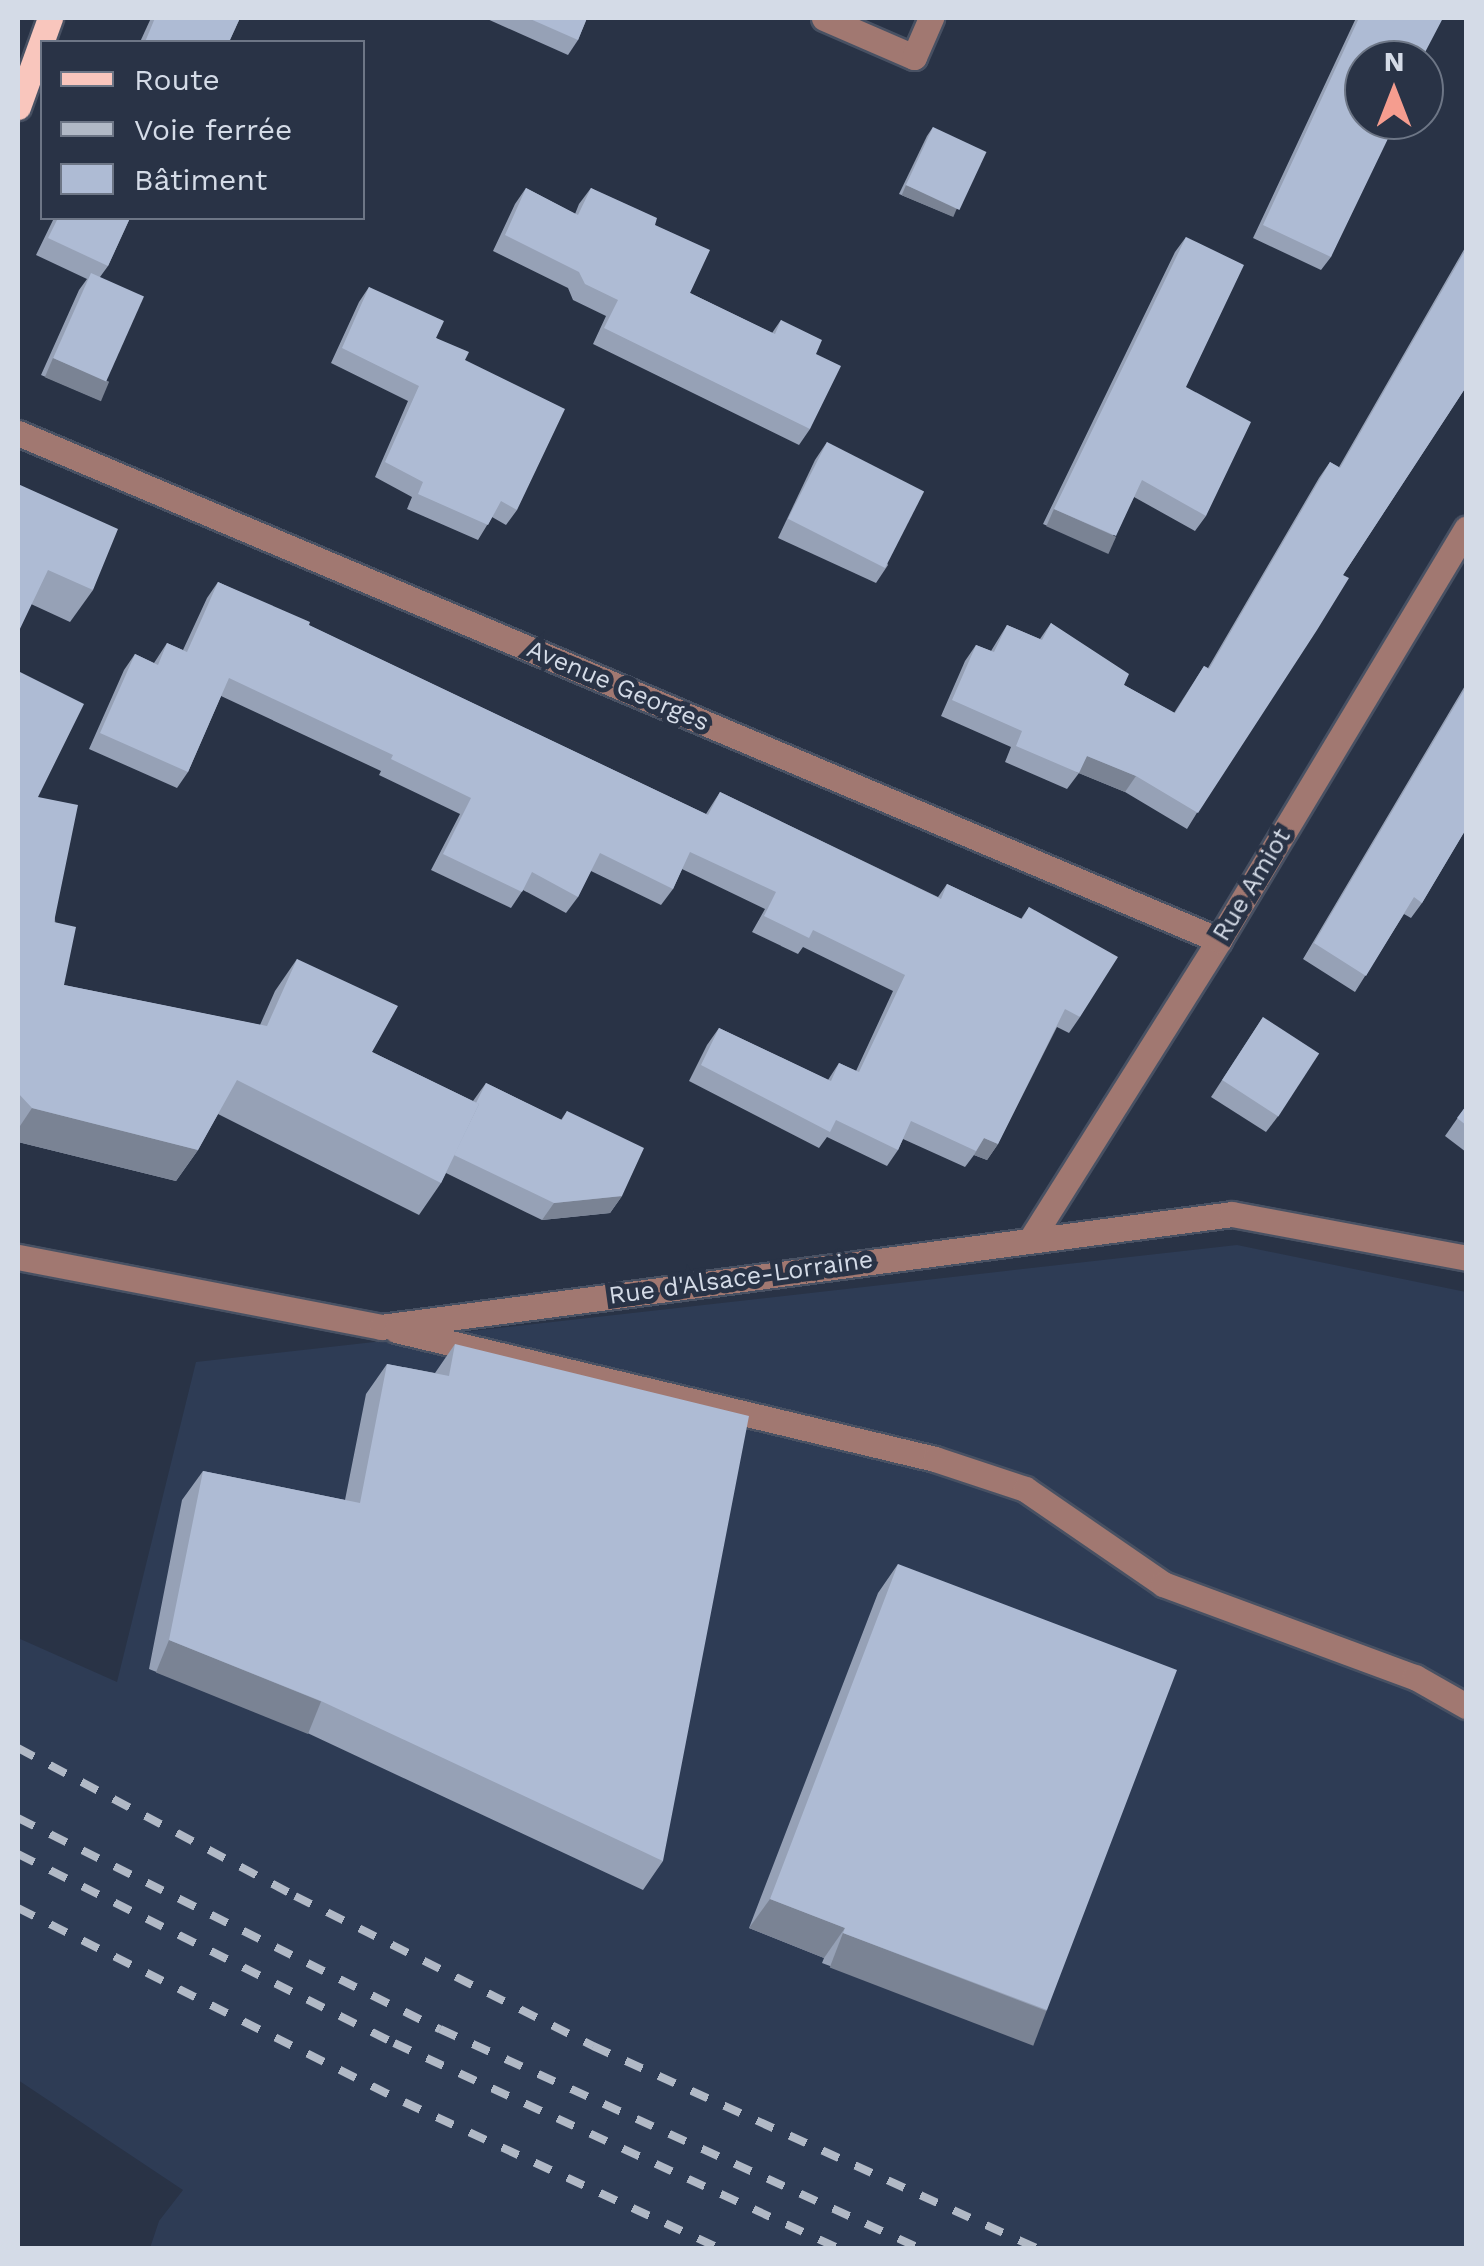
<!DOCTYPE html>
<meta charset="utf-8">
<style>
body{margin:0}
#map{position:relative;width:1484px;height:2266px;overflow:hidden;background:#293346;font-family:"Work Sans",sans-serif}
div>[style]{position:absolute}
[style*='--x']{left:calc(var(--x)*1px);top:calc(var(--y)*1px);width:calc(var(--w)*1px);rotate:calc(var(--a)*1deg)}
.built>*{inset:0;background:#2e3c55}
.roads{filter:drop-shadow(2px 0 #485163) drop-shadow(-2px 0 #485163) drop-shadow(0 2px #485163) drop-shadow(0 -2px #485163)}
.minor>*{height:25px;margin:-12.5px;padding:0 12.5px;transform-origin:12.5px;border-radius:12.5px;background:#a17871}
.major>*{height:25px;margin:-12.5px;padding:0 12.5px;transform-origin:12.5px;border-radius:12.5px;background:#f9c6bd}
.rail>*{height:8px;margin-top:-4px;transform-origin:0;background:repeating-linear-gradient(90deg,#b1b9c6 0 18px,transparent 0 36px)}
.wall>*{inset:0;background:#96a1b6}
.shaded-wall>*{inset:0;background:#7a8394;transform-origin:0 0}
.building>*{inset:0;background:#aebbd4;transform-origin:0 0}
span{translate:-50% -50%;white-space:nowrap;text-align:center;line-height:1.15;-webkit-text-stroke:10px #293346;paint-order:stroke}
.street-label{font-size:25px;color:#d4dbe7}
.frame{position:absolute;inset:0;border:20px solid #d4dbe7;pointer-events:none}
.legend{position:absolute;left:40px;top:40px;width:325px;height:180px;box-sizing:border-box;background:#293346;border:2px solid #6d7686;margin:0;padding:12px 18px;list-style:none;font-size:30px;color:#d4dbe7}
.legend li{display:flex;align-items:center;gap:20px;height:50px}
.legend b{width:50px;border:2px solid #6d7686}
.north{position:absolute;left:1344px;top:40px;width:100px;height:100px;box-sizing:border-box;background:#293346;border:2px solid #6d7686;border-radius:50%;rotate:0deg;font-size:28px;font-weight:700;line-height:40px;text-align:center;color:#d4dbe7}
.north::after{content:'';display:block;margin:auto;width:35px;height:45px;background:#f59d8f;clip-path:polygon(50% 0,100% 100%,50% 72%,0 100%)}
</style>
<div id="map">
<div class="built">
<i style="clip-path:polygon(1237px 1245px,1466px 1292px,1466px 2248px,150px 2248px,159px 2221px,183px 2190px,18px 2080px,18px 1638px,117px 1682px,196px 1362px)"></i>
</div>
<div class="roads">
<div class="minor">
<i style="--x:824;--y:18;--w:98;--a:23.4"></i>
<i style="--x:914;--y:57;--w:43;--a:-66.4"></i>
<i style="--x:18;--y:433;--w:1304;--a:22.89"></i>
<i style="--x:1031;--y:1239;--w:353;--a:-57.8"></i>
<i style="--x:1219;--y:940;--w:480;--a:-59"></i>
<i style="--x:18;--y:1257;--w:370;--a:10.9"></i>
<i style="--x:381;--y:1327;--w:858;--a:-7.56"></i>
<i style="--x:1232;--y:1214;--w:238;--a:10.6"></i>
<i style="--x:396;--y:1330;--w:554;--a:13.46"></i>
<i style="--x:935;--y:1459;--w:95;--a:18.4"></i>
<i style="--x:1025;--y:1489;--w:168;--a:34.5"></i>
<i style="--x:1163;--y:1584;--w:269;--a:20.3"></i>
<i style="--x:1415;--y:1677;--w:59;--a:29.6"></i>
</div>
<div class="major">
<i style="--x:18;--y:107;--w:95;--a:-70.2"></i>
</div>
</div>
<div class="rail">
<i style="--x:18;--y:1748;--w:314;--a:28.1"></i>
<i style="--x:295;--y:1896;--w:334;--a:26.7"></i>
<i style="--x:593;--y:2046;--w:487;--a:24.5"></i>
<i style="--x:18;--y:1818;--w:472;--a:26.6"></i>
<i style="--x:440;--y:2029;--w:527;--a:24.57"></i>
<i style="--x:18;--y:1854;--w:421;--a:26.7"></i>
<i style="--x:394;--y:2043;--w:488;--a:24.8"></i>
<i style="--x:18;--y:1908;--w:432;--a:26.7"></i>
<i style="--x:404;--y:2102;--w:346;--a:24.9"></i>
</div>
<div class="wall">
<i style="clip-path:polygon(151px 18px,240px 18px,229px 42px,140px 42px)"></i>
<i style="clip-path:polygon(485px 18px,587px 18px,578px 40px,568px 55px)"></i>
<i style="clip-path:polygon(1356px 18px,1443px 18px,1364px 60px,1331px 257px,1321px 270px,1253px 238px)"></i>
<i style="clip-path:polygon(933px 127px,952px 216px,899px 194px,927px 136px)"></i>
<i style="clip-path:polygon(526px 188px,575px 214px,579px 204px,591px 188px,655px 225px,690px 293px,772px 333px,781px 320px,816px 354px,810px 429px,799px 445px,593px 344px,606px 316px,573px 300px,568px 288px,493px 251px,515px 204px)"></i>
<i style="clip-path:polygon(54px 218px,130px 218px,108px 266px,100px 277px,97px 399px,41px 375px,79px 290px,87px 279px,36px 255px)"></i>
<i style="clip-path:polygon(1186px 237px,1186px 387px,1206px 516px,1195px 531px,1134px 497px,1105px 551px,1043px 524px,1175px 252px)"></i>
<i style="clip-path:polygon(1466px 246px,1466px 387px,1343px 575px,1187px 829px,1125px 792px,1079px 773px,1067px 789px,1005px 762px,1011px 747px,941px 716px,965px 661px,976px 645px,991px 651px,1007px 625px,1040px 639px,1051px 623px,1124px 685px,1174px 713px,1204px 666px,1208px 668px,1319px 478px,1330px 462px,1339px 467px)"></i>
<i style="clip-path:polygon(369px 287px,465px 360px,517px 510px,506px 525px,492px 517px,478px 540px,407px 509px,412px 497px,375px 477px,408px 401px,331px 363px,359px 302px)"></i>
<i style="clip-path:polygon(827px 442px,888px 565px,876px 583px,778px 538px,815px 460px)"></i>
<i style="clip-path:polygon(18px 484px,93px 590px,70px 622px,31px 604px)"></i>
<i style="clip-path:polygon(218px 582px,706px 814px,720px 792px,938px 897px,947px 884px,1021px 919px,1029px 907px,1080px 1017px,1069px 1033px,1057px 1027px,998px 1144px,987px 1160px,974px 1155px,965px 1167px,903px 1139px,898px 1150px,887px 1166px,827px 1137px,819px 1148px,689px 1081px,707px 1045px,719px 1028px,828px 1080px,839px 1063px,856px 1071px,893px 991px,803px 947px,798px 954px,752px 932px,765px 909px,682px 869px,673px 889px,661px 905px,591px 871px,578px 897px,566px 913px,523px 890px,511px 908px,431px 870px,460px 814px,379px 775px,381px 771px,221px 696px,188px 772px,177px 788px,89px 749px,124px 670px,135px 654px,154px 663px,167px 643px,183px 650px,207px 598px)"></i>
<i style="clip-path:polygon(18px 671px,38px 797px,64px 985px,260px 1025px,275px 991px,297px 959px,372px 1052px,473px 1101px,486px 1083px,561px 1120px,567px 1111px,622px 1196px,610px 1213px,542px 1220px,446px 1173px,441px 1183px,419px 1215px,218px 1114px,198px 1150px,176px 1181px,18px 1142px)"></i>
<i style="clip-path:polygon(1466px 684px,1466px 829px,1422px 903px,1411px 918px,1404px 914px,1355px 992px,1303px 959px)"></i>
<i style="clip-path:polygon(1263px 1017px,1279px 1115px,1266px 1132px,1211px 1097px)"></i>
<i style="clip-path:polygon(1466px 1106px,1466px 1152px,1445px 1136px)"></i>
<i style="clip-path:polygon(455px 1344px,663px 1861px,643px 1890px,301px 1730px,149px 1669px,182px 1500px,203px 1471px,345px 1500px,366px 1394px,387px 1364px,435px 1373px)"></i>
<i style="clip-path:polygon(898px 1564px,1047px 2010px,1027px 2040px,822px 1963px,824px 1958px,749px 1928px,878px 1593px)"></i>
</div>
<div class="shaded-wall">
<i style="left:906px;top:185px;width:56px;height:11px;rotate:23deg"></i>
<i style="left:53px;top:358px;width:61px;height:21px;rotate:23deg"></i>
<i style="left:1054px;top:509px;width:68px;height:19px;rotate:24deg"></i>
<i style="clip-path:polygon(1087px 756px,1136px 776px,1125px 792px,1076px 772px)"></i>
<i style="clip-path:polygon(32px 1108px,198px 1150px,176px 1181px,18px 1142px,18px 1129px)"></i>
<i style="clip-path:polygon(984px 1138px,998px 1144px,987px 1160px,974px 1155px)"></i>
<i style="clip-path:polygon(622px 1196px,610px 1213px,542px 1220px,554px 1203px)"></i>
<i style="left:169px;top:1640px;width:164px;height:35px;rotate:22deg"></i>
<i style="clip-path:polygon(770px 1899px,845px 1928px,824px 1958px,749px 1928px)"></i>
<i style="left:843px;top:1933px;width:218px;height:37px;rotate:21deg"></i>
</div>
<div class="building">
<i style="clip-path:polygon(155px 18px,240px 18px,229px 42px,145px 42px)"></i>
<i style="clip-path:polygon(528px 18px,587px 18px,578px 40px)"></i>
<i style="clip-path:polygon(1359px 18px,1443px 18px,1421px 60px,1364px 60px,1364px 120px,1393px 120px,1396px 122px,1331px 257px,1263px 225px)"></i>
<i style="left:933px;top:127px;width:59px;height:64px;rotate:25deg"></i>
<i style="clip-path:polygon(526px 188px,578px 215px,591px 188px,657px 218px,655px 225px,710px 250px,690px 293px,775px 334px,781px 320px,822px 340px,816px 354px,841px 366px,810px 429px,604px 328px,618px 300px,585px 284px,579px 272px,505px 235px)"></i>
<i style="clip-path:polygon(58px 218px,130px 218px,108px 266px,48px 238px)"></i>
<i style="clip-path:polygon(1186px 237px,1244px 265px,1186px 387px,1251px 422px,1206px 516px,1142px 480px,1116px 536px,1054px 509px)"></i>
<i style="clip-path:polygon(1466px 249px,1466px 387px,1343px 575px,1349px 578px,1317px 630px,1198px 813px,1136px 776px,1087px 756px,1079px 773px,1016px 746px,1022px 731px,952px 700px,976px 645px,994px 652px,1007px 625px,1042px 640px,1051px 623px,1129px 674px,1124px 685px,1175px 713px,1204px 666px,1209px 669px,1330px 462px,1340px 468px)"></i>
<i style="left:91px;top:273px;width:58px;height:93px;rotate:24deg"></i>
<i style="clip-path:polygon(369px 287px,444px 321px,436px 338px,469px 352px,465px 360px,565px 409px,517px 510px,501px 501px,488px 525px,418px 494px,423px 482px,385px 462px,419px 386px,342px 348px)"></i>
<i style="left:827px;top:442px;width:109px;height:86px;rotate:27deg"></i>
<i style="clip-path:polygon(18px 484px,118px 529px,93px 590px,48px 570px,18px 633px)"></i>
<i style="clip-path:polygon(218px 582px,310px 622px,309px 625px,708px 815px,720px 792px,941px 899px,947px 884px,1022px 919px,1029px 907px,1118px 957px,1080px 1017px,1065px 1009px,998px 1144px,984px 1138px,976px 1151px,911px 1121px,898px 1150px,836px 1120px,830px 1132px,701px 1065px,719px 1028px,831px 1081px,839px 1063px,859px 1072px,905px 975px,813px 930px,809px 938px,764px 916px,776px 892px,690px 852px,673px 889px,600px 853px,578px 897px,532px 872px,522px 892px,443px 854px,471px 798px,391px 759px,393px 755px,229px 678px,188px 772px,100px 733px,135px 654px,158px 665px,167px 643px,187px 652px)"></i>
<i style="clip-path:polygon(18px 671px,84px 704px,38px 797px,78px 805px,54px 922px,76px 927px,64px 985px,267px 1026px,297px 959px,398px 1006px,372px 1052px,479px 1104px,441px 1183px,237px 1080px,198px 1150px,32px 1108px,18px 1093px)"></i>
<i style="clip-path:polygon(1466px 687px,1466px 829px,1422px 903px,1414px 897px,1366px 976px,1314px 943px)"></i>
<i style="left:1263px;top:1017px;width:67px;height:75px;rotate:33deg"></i>
<i style="clip-path:polygon(486px 1083px,562px 1120px,567px 1111px,644px 1148px,622px 1196px,554px 1203px,454px 1155px,479px 1104px,476px 1103px)"></i>
<i style="clip-path:polygon(1466px 1106px,1466px 1125px,1457px 1118px)"></i>
<i style="clip-path:polygon(455px 1344px,749px 1416px,663px 1861px,321px 1701px,169px 1640px,203px 1471px,360px 1503px,387px 1364px,449px 1376px)"></i>
<i style="clip-path:polygon(898px 1564px,1177px 1670px,1047px 2010px,843px 1933px,845px 1928px,770px 1899px)"></i>
</div>
<div class="street-label">
<span style="left:618px;top:686px;rotate:23deg">Avenue Georges</span>
<span style="left:1252px;top:885px;rotate:-59deg">Rue Amiot</span>
<span style="left:741px;top:1278px;rotate:-8deg">Rue d'Alsace-Lorraine</span>
</div>
<div class="frame"></div>
<ul class="legend">
<li><b style="height:12px;background:#f9c6bd"></b>Route</li>
<li><b style="height:12px;background:#b1b9c6"></b>Voie ferrée</li>
<li><b style="height:28px;background:#aebbd4"></b>Bâtiment</li>
</ul>
<div class="north">N</div>
</div>
